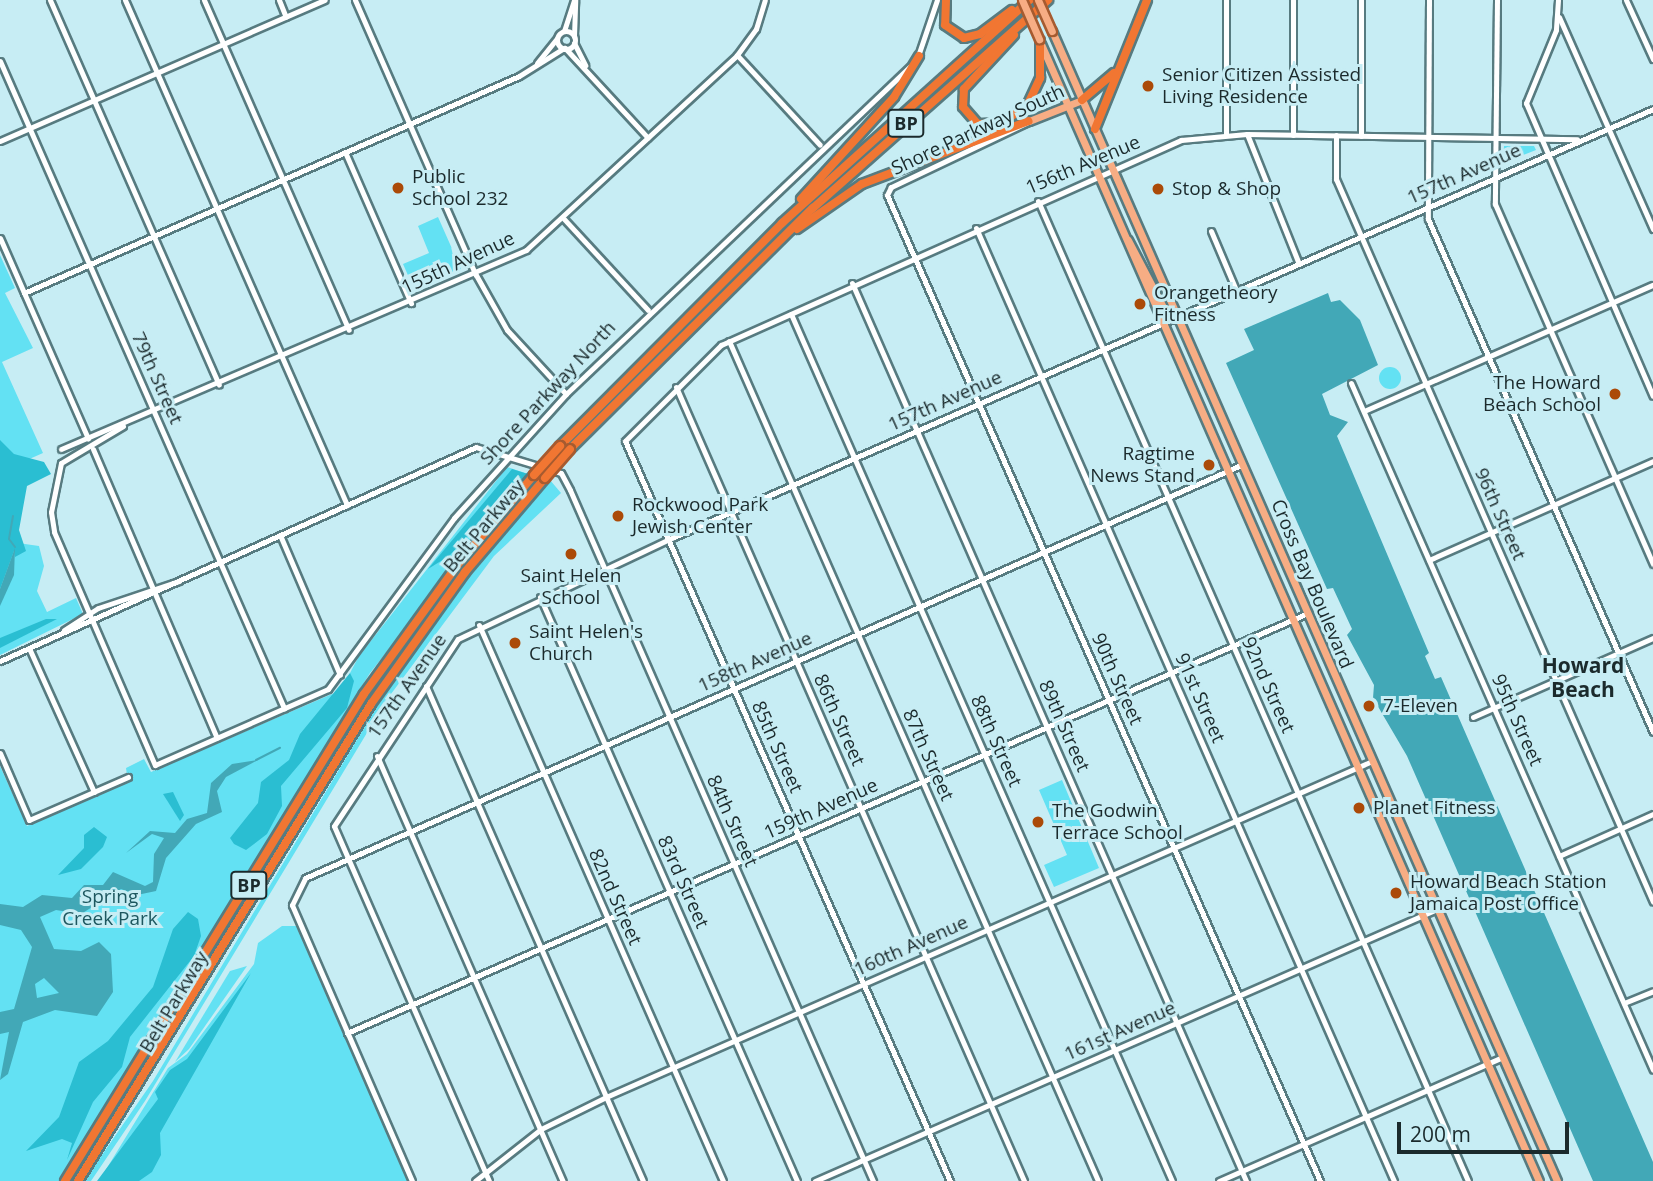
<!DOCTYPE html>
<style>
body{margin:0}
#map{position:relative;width:1653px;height:1181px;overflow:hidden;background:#c7edf4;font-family:"Open Sans",sans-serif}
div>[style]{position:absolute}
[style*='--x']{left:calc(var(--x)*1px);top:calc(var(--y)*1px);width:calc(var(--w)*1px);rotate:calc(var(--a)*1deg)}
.green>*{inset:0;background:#63e1f3}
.round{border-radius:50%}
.forest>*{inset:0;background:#2abed2}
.water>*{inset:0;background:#42a8b7}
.stream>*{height:2px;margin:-1px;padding:0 1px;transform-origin:1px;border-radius:1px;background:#42a8b7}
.roads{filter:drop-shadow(2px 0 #577b80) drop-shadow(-2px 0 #577b80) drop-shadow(0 2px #577b80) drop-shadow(0 -2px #577b80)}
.minor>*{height:5px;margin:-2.5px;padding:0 2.5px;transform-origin:2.5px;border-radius:2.5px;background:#fff}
.minor>.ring{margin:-2.5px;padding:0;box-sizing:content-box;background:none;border:5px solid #fff;border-radius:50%}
.major>*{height:7px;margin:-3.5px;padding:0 3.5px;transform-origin:3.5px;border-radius:3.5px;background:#f7ad84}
.highway>*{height:8px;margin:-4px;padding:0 4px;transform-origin:4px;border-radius:4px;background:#f17632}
.bridges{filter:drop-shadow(2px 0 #a65b30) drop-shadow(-2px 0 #a65b30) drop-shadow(0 2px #a65b30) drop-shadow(0 -2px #a65b30)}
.major-bridge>*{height:7px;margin:-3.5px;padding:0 3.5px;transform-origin:3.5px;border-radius:3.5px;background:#f7ad84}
.highway-bridge>*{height:8px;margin:-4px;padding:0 4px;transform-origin:4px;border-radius:4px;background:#f17632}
.dots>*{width:19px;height:19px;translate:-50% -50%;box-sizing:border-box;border:4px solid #c7edf4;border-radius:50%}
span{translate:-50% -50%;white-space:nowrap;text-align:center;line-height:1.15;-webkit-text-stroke:6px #c7edf4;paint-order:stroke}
.shield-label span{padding:2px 5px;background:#c7edf4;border:2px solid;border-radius:5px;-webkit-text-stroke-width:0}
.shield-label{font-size:18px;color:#1b2a2c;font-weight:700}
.poi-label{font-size:19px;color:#1b2a2c}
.left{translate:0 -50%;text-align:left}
.right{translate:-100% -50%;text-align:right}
.street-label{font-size:19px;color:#1b2a2c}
.park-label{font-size:19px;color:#1d575f}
.neighbourhood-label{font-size:21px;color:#1b2a2c;font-weight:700}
.scale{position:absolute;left:1397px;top:1122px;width:172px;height:32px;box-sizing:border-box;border:4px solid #1b2a2c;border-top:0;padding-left:9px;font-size:21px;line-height:24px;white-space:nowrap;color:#1b2a2c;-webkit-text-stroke:5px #c7edf4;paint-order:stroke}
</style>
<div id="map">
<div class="green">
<i style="clip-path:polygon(1504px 146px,1534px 146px,1536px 150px,1503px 163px)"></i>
<i style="clip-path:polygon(438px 217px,461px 269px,414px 289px,403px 264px,429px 253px,418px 226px)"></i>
<i style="clip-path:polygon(0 255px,15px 288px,5px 293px,33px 348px,2px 362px,43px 453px,0 472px)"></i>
<i class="round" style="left:1379px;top:367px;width:22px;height:22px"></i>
<i style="clip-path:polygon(507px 467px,528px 474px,370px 673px,350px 705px,355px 708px,188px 988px,59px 1181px,0 1181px,0 766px,27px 826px,128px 782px,126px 768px,144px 759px,151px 772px,332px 694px,348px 704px,350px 673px,359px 656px)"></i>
<i style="clip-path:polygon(550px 480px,561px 493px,494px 556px,388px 698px,145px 1101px,91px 1181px,84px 1181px,153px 1081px,386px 691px,492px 546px)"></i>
<i style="clip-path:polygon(0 490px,11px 542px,39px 546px,44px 566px,37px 591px,47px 612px,76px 598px,83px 614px,0 655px)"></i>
<i style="clip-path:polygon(1062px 780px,1099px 868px,1054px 887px,1044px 865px,1067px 855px,1039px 790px)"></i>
<i style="clip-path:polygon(282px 926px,300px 926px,412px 1181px,99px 1181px,168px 1068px,187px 1054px,254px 964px,258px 943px)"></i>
<i style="clip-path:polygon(247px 966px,189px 1049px,175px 1062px,230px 971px)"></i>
</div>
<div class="forest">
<i style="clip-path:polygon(0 440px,14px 454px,44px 462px,51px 474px,27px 486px,19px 530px,26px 551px,15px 557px,14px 551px,0 589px)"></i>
<i style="clip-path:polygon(512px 469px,528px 474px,449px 556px,428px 569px)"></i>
<i style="clip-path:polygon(46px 619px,57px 619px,0 648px,0 638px)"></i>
<i style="clip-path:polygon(350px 673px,354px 681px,347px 708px,281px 786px,282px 806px,267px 834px,246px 850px,234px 844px,230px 838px,258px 803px,261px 782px,289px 760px,300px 734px)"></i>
<i style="clip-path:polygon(173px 792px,184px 815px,180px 821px,163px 794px)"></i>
<i style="clip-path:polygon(94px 827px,107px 837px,103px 847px,81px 869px,58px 875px,84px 848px,84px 835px)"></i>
<i style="clip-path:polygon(188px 912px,198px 919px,201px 936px,194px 956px,130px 1037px,122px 1067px,93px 1102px,67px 1160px,72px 1143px,62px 1139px,26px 1151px,59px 1117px,79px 1062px,108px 1041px,153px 987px,173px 929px)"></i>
<i style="clip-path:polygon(251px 973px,160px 1133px,161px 1155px,152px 1172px,139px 1181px,97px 1181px,158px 1099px,155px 1092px,170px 1070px,187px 1059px)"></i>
</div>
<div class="water">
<i style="clip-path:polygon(1328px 293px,1331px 302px,1340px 300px,1360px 320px,1378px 365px,1322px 394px,1330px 415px,1348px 422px,1337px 436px,1429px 653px,1425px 656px,1435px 679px,1441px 677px,1653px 1162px,1653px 1181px,1593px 1181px,1407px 756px,1373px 698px,1374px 685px,1347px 635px,1352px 629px,1333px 588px,1327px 589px,1226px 363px,1254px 350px,1244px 329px)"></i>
<i style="clip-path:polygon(15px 548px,14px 575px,0 606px,0 589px)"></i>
<i style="clip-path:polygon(evenodd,258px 760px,226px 777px,217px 791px,222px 812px,196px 824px,166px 858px,156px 891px,137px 895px,121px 889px,81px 914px,56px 910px,40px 917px,54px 949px,81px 951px,99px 942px,111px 954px,113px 992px,97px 1016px,55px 1010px,23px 1022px,8px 1074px,0 1080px,9px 1032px,0 1034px,0 1012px,14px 1009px,32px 947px,21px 930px,0 925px,0 904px,23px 907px,42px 895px,72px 898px,84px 885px,103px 885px,113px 872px,145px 886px,153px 882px,154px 854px,164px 838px,152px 834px,126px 853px,150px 831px,175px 833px,187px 819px,207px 813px,211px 783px,232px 764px,258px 760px,44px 978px,59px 993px,37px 998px,35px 984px,44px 978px)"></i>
</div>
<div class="stream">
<i style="--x:13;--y:516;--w:23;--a:100"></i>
<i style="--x:9;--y:539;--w:10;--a:53"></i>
<i style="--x:256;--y:760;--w:27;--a:-27"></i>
</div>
<div class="roads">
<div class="minor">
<i style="--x:50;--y:0;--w:420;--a:66.3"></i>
<i style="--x:125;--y:0;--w:552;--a:66.27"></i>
<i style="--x:204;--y:0;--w:360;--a:66.3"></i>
<i style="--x:279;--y:0;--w:18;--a:68"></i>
<i style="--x:355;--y:0;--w:300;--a:66.3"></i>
<i style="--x:476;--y:275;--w:63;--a:60.6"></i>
<i style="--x:507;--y:330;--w:87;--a:47.3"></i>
<i style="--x:1429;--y:0;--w:219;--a:90.3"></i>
<i style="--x:1428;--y:219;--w:560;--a:66.32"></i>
<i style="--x:1497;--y:0;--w:204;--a:90.6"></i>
<i style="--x:1495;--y:204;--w:393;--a:66.3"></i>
<i style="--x:1558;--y:0;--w:30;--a:94"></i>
<i style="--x:1556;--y:30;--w:79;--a:112.3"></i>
<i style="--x:1526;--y:103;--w:319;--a:66.6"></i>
<i style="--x:1626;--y:0;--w:65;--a:65.4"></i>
<i style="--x:1559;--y:17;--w:232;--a:66.1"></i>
<i style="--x:564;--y:31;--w:33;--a:-72"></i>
<i class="ring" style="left:557px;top:31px;width:13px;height:13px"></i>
<i style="--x:574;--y:36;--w:36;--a:-88"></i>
<i style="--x:574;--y:43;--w:25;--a:63"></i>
<i style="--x:565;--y:48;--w:122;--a:47.3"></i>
<i style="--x:737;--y:55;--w:122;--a:47.3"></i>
<i style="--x:918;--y:56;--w:59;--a:-71.3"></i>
<i style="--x:0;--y:61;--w:707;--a:66.3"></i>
<i style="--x:537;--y:63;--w:32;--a:-51"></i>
<i style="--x:1028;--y:122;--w:152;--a:154.6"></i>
<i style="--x:891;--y:187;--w:9;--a:117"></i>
<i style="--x:887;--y:195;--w:1077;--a:66.29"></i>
<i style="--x:1226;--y:134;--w:134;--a:-90"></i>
<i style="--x:1247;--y:134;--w:140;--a:68.2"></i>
<i style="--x:1293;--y:135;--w:135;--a:-90"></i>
<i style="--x:1336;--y:135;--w:44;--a:90"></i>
<i style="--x:1336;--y:179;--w:789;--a:66.32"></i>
<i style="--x:1361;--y:136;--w:136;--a:-90"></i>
<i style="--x:0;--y:141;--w:354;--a:-23.5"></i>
<i style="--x:345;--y:152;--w:165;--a:66.4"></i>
<i style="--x:1038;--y:201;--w:1070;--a:66.31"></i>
<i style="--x:564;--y:219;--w:124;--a:47.3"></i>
<i style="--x:976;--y:228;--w:1041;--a:66.32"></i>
<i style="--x:1211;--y:231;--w:64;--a:67"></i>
<i style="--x:0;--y:238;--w:219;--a:66.3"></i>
<i style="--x:852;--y:283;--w:981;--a:66.31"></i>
<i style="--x:24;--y:293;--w:540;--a:-23.67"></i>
<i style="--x:519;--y:76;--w:53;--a:-31.9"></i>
<i style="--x:791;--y:314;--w:947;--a:66.28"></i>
<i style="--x:729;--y:341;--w:917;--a:66.28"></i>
<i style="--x:1351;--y:383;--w:750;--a:66.27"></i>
<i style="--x:676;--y:387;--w:867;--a:66.33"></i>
<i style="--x:1364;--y:411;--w:315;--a:-23.6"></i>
<i style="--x:123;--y:426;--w:72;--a:149.2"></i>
<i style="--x:61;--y:463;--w:50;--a:101.5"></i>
<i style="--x:51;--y:512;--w:20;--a:81"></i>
<i style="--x:54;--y:532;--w:254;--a:66.6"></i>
<i style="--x:155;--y:765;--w:189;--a:-23.7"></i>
<i style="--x:328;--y:689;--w:212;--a:-53.6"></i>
<i style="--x:454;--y:518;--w:167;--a:-47.9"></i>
<i style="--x:566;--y:394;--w:474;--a:-43.6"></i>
<i style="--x:61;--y:449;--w:506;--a:-23.17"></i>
<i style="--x:526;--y:250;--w:287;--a:-42.7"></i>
<i style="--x:737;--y:55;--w:32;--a:-54"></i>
<i style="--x:756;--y:29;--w:30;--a:-73"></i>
<i style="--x:93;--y:449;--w:314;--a:66.8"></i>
<i style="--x:551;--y:470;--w:10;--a:17"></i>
<i style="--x:561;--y:473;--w:19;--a:62"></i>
<i style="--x:570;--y:490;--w:755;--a:66.32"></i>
<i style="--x:280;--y:535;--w:152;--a:66.8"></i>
<i style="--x:1429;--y:560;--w:245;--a:-23.8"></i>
<i style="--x:540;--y:597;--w:638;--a:66.25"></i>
<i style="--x:479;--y:625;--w:607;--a:66.31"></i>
<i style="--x:64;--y:630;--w:40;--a:-32.9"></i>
<i style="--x:98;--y:608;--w:85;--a:-18.4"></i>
<i style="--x:29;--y:648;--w:158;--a:65.7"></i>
<i style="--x:0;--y:661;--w:522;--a:-24.21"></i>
<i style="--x:476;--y:447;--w:69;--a:16.9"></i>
<i style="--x:426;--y:686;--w:540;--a:66.33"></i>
<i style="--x:1473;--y:717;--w:197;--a:-23.7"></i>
<i style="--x:0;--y:753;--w:73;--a:66.6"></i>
<i style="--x:29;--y:820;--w:108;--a:-23.5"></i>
<i style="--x:377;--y:756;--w:464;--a:66.4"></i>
<i style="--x:1559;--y:856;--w:103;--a:-24.1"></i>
<i style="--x:1624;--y:1003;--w:31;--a:-22"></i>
<i style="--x:347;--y:1033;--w:1049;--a:-23.61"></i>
<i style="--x:412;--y:1181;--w:301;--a:-113.5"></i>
<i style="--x:292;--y:905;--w:30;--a:-64"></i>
<i style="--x:305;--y:878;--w:1025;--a:-23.81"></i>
<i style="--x:475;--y:1181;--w:84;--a:-38.2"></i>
<i style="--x:541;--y:1129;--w:72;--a:-26.2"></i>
<i style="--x:606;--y:1097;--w:836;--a:-23.68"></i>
<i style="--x:489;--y:1181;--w:387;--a:-113.6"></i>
<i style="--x:334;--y:826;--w:224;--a:-56.5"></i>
<i style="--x:458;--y:639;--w:239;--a:-25.3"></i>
<i style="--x:674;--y:537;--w:1068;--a:-23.61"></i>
<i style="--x:815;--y:1181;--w:679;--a:-23.62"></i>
<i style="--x:950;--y:1181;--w:808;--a:-113.71"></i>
<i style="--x:625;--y:441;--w:136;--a:-45"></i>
<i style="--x:721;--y:345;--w:504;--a:-24.02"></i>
<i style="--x:1181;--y:140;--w:66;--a:-5.2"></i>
<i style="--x:1247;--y:134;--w:330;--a:0.9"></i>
<i style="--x:1219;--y:1181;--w:310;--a:-23.6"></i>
</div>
<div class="major">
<i style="--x:1052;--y:31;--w:1256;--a:66.29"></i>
<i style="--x:1041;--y:44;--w:1241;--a:66.35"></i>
<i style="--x:1029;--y:121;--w:57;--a:-21.6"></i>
<i style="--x:1128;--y:240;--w:78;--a:62.4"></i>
<i style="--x:1164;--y:309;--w:14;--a:30"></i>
</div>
<div class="highway">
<i style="--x:946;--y:0;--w:25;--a:92"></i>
<i style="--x:945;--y:25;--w:23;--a:34"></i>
<i style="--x:964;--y:38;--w:16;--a:-14"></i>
<i style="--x:980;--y:34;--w:40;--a:-37"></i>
<i style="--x:1014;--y:35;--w:74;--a:132.8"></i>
<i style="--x:964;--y:89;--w:18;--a:93"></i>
<i style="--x:963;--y:107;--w:23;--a:49"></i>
<i style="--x:978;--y:124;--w:24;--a:-2"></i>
<i style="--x:1002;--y:123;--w:32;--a:-36"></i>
<i style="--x:1028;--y:104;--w:29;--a:-65"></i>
<i style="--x:1040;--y:78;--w:37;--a:-90"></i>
<i style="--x:1082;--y:100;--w:42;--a:-40.2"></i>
<i style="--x:1095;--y:129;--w:139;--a:-68"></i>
<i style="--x:801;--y:199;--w:138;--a:-47.6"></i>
<i style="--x:894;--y:97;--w:48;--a:-58.6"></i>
<i style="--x:797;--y:229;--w:79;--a:-34.7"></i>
<i style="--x:862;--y:184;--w:178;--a:-20.7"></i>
<i style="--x:560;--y:446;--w:315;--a:-45.1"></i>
<i style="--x:782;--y:223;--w:334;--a:-42"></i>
<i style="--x:570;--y:449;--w:342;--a:-44.8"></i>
<i style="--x:813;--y:208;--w:314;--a:-41.5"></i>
<i style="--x:65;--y:1181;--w:571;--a:-58.45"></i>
<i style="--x:364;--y:694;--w:160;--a:-54.1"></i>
<i style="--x:458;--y:564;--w:117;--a:-49.5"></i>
<i style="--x:78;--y:1181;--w:560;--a:-58.44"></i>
<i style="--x:371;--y:704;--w:162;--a:-54.5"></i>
<i style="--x:465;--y:572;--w:123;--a:-49.6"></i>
</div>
</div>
<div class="bridges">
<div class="major-bridge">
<i style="--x:1022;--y:0;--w:43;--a:66.4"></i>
<i style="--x:1038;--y:0;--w:34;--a:66"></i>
</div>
<div class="highway-bridge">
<i style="--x:534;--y:475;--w:39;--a:-48"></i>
<i style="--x:545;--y:478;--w:38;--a:-49"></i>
</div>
</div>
<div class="dots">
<i style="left:1148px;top:86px;background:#ab4a08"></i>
<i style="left:398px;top:188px;background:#ab4a08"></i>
<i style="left:1158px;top:189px;background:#ab4a08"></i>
<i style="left:1140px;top:304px;background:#ab4a08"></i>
<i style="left:1615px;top:394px;background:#ab4a08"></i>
<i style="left:1209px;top:465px;background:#ab4a08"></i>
<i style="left:618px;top:516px;background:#ab4a08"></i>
<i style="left:571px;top:554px;background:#ab4a08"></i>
<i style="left:515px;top:643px;background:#ab4a08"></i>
<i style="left:1369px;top:706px;background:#ab4a08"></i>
<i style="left:1359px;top:808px;background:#ab4a08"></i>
<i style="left:1038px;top:822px;background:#ab4a08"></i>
<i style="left:1396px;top:893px;background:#ab4a08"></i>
</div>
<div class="shield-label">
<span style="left:906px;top:123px">BP</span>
<span style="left:249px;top:885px">BP</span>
</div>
<div class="poi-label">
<span class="left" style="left:1162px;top:86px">Senior Citizen Assisted<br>Living Residence</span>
<span class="left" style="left:412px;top:188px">Public<br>School 232</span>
<span class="left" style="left:1172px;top:189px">Stop &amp; Shop</span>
<span class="left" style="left:1154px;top:304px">Orangetheory<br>Fitness</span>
<span class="right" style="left:1601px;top:394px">The Howard<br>Beach School</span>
<span class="right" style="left:1195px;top:465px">Ragtime<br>News Stand</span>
<span class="left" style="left:632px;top:516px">Rockwood Park<br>Jewish Center</span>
<span style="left:571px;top:587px">Saint Helen<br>School</span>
<span class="left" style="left:529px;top:643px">Saint Helen's<br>Church</span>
<span class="left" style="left:1383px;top:706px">7-Eleven</span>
<span class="left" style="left:1373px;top:808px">Planet Fitness</span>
<span class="left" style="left:1052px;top:822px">The Godwin<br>Terrace School</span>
<span class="left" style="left:1410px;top:893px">Howard Beach Station<br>Jamaica Post Office</span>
</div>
<div class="street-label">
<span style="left:978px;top:130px;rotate:-25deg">Shore Parkway South</span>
<span style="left:1083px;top:165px;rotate:-23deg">156th Avenue</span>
<span style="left:1464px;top:174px;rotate:-24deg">157th Avenue</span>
<span style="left:458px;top:263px;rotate:-25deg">155th Avenue</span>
<span style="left:157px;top:378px;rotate:66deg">79th Street</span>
<span style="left:548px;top:393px;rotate:-47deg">Shore Parkway North</span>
<span style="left:945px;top:401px;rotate:-24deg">157th Avenue</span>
<span style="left:1500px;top:514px;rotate:66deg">96th Street</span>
<span style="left:484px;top:526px;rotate:-50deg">Belt Parkway</span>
<span style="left:1312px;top:584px;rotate:67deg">Cross Bay Boulevard</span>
<span style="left:755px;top:662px;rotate:-24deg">158th Avenue</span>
<span style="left:1117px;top:679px;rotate:66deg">90th Street</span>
<span style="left:1268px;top:685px;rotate:66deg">92nd Street</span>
<span style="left:407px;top:686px;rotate:-55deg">157th Avenue</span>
<span style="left:1200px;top:698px;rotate:66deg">91st Street</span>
<span style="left:839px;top:720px;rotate:66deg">86th Street</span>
<span style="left:1517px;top:720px;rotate:66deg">95th Street</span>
<span style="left:1064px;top:726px;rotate:66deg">89th Street</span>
<span style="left:996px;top:741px;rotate:66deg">88th Street</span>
<span style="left:777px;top:747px;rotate:66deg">85th Street</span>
<span style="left:928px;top:755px;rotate:66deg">87th Street</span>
<span style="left:821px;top:809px;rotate:-24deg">159th Avenue</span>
<span style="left:732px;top:821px;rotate:66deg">84th Street</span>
<span style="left:683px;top:882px;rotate:66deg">83rd Street</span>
<span style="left:615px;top:897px;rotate:66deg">82nd Street</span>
<span style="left:911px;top:946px;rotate:-24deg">160th Avenue</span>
<span style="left:174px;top:1002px;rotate:-59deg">Belt Parkway</span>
<span style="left:1120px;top:1031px;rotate:-24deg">161st Avenue</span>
</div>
<div class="park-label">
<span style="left:110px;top:908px">Spring<br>Creek Park</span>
</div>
<div class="neighbourhood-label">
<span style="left:1583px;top:677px">Howard<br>Beach</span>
</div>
<div class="scale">200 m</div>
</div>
